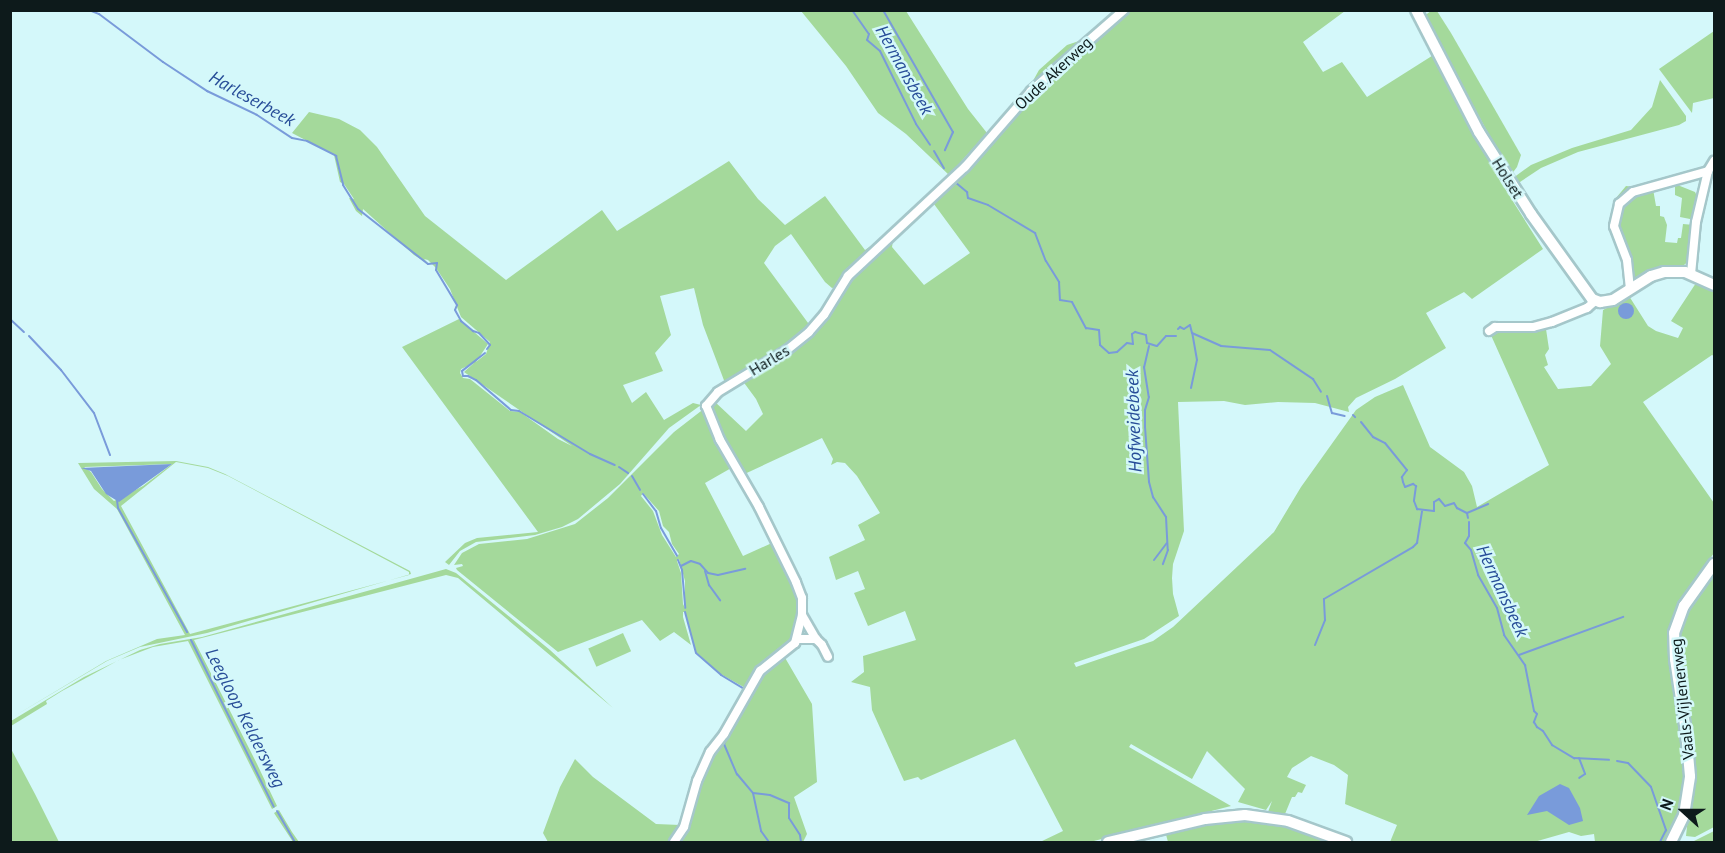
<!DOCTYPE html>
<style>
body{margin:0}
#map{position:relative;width:1725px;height:853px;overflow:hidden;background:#d4f8fa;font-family:"PT Sans",sans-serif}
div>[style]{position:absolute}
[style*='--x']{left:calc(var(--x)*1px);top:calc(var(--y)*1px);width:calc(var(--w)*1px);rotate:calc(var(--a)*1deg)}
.green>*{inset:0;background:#a4d99b;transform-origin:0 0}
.water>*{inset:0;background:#799bda}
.round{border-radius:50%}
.stream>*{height:2px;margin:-1px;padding:0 1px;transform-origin:1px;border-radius:1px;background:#799bda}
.roads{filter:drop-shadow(2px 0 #a5c7ca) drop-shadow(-2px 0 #a5c7ca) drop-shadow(0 2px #a5c7ca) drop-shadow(0 -2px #a5c7ca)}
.minor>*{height:8px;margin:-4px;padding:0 4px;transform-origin:4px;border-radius:4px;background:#fff}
.tertiary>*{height:10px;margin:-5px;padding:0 5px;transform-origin:5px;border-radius:5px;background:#fff}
span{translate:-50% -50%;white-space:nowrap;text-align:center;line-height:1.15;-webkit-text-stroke:5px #d4f8fa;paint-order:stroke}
.street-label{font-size:16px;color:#0d1a1b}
.water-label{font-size:18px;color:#274d98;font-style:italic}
.frame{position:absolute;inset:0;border:12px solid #0d1a1b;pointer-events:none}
.north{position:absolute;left:1653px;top:781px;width:60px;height:60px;-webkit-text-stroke:4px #d4f8fa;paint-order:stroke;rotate:291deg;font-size:16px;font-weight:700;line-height:24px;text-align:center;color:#0d1a1b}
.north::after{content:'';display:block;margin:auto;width:21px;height:27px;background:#0d1a1b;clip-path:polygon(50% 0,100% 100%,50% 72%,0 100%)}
</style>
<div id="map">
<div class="green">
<i style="clip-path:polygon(801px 11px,906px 11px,968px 109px,987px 133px,949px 175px,906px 134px,878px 113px,846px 66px)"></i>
<i style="clip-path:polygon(evenodd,1127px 11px,1345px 11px,1303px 42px,1323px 72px,1342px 62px,1367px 97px,1435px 54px,1494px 158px,1495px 173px,1543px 249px,1472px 299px,1464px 292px,1426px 313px,1446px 348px,1395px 379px,1356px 398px,1348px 407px,1349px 412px,1315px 403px,1278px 402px,1245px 405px,1224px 401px,1178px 402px,1184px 531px,1173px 564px,1172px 578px,1173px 594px,1179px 616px,1144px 639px,1074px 663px,1076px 667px,1138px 646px,1153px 641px,1173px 627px,1274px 532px,1301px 487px,1356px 410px,1375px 397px,1403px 385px,1430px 447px,1464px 472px,1472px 486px,1477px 507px,1549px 465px,1490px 333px,1546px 329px,1549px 349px,1545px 355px,1548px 365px,1544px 367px,1558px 389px,1591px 386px,1611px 364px,1600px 346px,1603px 310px,1629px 296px,1648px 326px,1656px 331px,1678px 338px,1683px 328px,1671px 321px,1696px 283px,1714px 292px,1714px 356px,1712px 355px,1643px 402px,1714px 503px,1714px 553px,1687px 591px,1677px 608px,1671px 626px,1686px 752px,1683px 805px,1666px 842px,1595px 842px,1594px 834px,1581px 836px,1569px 832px,1534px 842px,1390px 842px,1397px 825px,1345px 804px,1348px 775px,1334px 765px,1311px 756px,1292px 768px,1287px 777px,1306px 785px,1302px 793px,1298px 792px,1295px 797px,1292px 797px,1285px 814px,1268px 812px,1272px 801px,1266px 810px,1238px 802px,1245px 789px,1207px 751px,1192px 779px,1131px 744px,1129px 747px,1231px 806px,1090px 842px,1040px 842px,1063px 831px,1015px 739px,921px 780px,918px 777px,904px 781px,872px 710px,870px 687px,851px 682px,864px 672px,863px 656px,916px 640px,905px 611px,868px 626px,854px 593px,865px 589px,858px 571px,836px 580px,829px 557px,865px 540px,858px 525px,880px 513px,857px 476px,845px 463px,837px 462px,831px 465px,833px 459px,822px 438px,738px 477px,733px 467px,705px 483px,743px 556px,772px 543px,801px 598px,794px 640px,747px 689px,719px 673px,696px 652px,685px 612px,683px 612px,683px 617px,691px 645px,674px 632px,660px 641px,642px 620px,558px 652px,457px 570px,456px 568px,463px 566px,462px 564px,454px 565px,462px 553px,479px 544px,527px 539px,575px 524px,608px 498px,674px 432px,714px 401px,746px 431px,763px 414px,756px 399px,742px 380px,811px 331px,840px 286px,832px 288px,825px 282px,791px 234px,775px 246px,764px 263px,811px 327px,725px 383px,703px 325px,694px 288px,660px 296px,671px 335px,655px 353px,663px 371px,623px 385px,632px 403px,646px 392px,664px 420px,693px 403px,701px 405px,669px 428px,620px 484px,578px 519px,562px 527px,535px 535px,476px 542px,460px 551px,449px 565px,445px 562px,465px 543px,477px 538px,538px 532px,402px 347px,459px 319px,488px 344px,476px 362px,486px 354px,490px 342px,461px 317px,450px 289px,436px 268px,428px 260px,424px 259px,430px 265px,414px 255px,363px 209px,362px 216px,356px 211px,349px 198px,354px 199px,344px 184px,340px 182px,334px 155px,292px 133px,309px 112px,339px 119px,360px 130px,377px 147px,425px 216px,506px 280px,602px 210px,617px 231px,729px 161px,758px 199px,785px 225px,825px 196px,865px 250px,895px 229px,892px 247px,924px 285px,970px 253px,931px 200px,1032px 92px,1127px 11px,474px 363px,464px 372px,572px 446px,558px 439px,520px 412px,510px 411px,470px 379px,463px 378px,460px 373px,461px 369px,474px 363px,1127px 11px,643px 493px,659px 511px,663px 526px,669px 532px,672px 544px,679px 554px,676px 557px,662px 535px,653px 511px,641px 496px,643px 493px,1127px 11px,679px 559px,685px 581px,685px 608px,683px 604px,681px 573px,677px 561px,679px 559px)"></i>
<i style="clip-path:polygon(1431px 11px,1437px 11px,1451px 33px,1521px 155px,1517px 167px,1511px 175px,1424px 16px)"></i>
<i style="clip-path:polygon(1714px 31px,1714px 98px,1693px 103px,1692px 113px,1659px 69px)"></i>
<i style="clip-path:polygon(1082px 40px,1058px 59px,1029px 88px,1039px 70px,1067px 45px)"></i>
<i style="clip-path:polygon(1660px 80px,1686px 116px,1686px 121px,1679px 125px,1578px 152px,1541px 168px,1517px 184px,1513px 178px,1531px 165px,1572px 148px,1631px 130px,1652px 107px)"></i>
<i style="clip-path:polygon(1675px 184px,1695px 192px,1698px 198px,1695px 220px,1680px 217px,1682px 198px,1675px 195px)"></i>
<i style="clip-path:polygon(1626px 186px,1653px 189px,1656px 206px,1660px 206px,1660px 216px,1664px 217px,1667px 225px,1665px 242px,1677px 243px,1678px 238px,1681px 238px,1683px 224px,1694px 225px,1689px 261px,1684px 265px,1648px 273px,1634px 280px,1617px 228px,1616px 198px)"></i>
<i style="clip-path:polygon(evenodd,176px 461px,208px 467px,225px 474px,410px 571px,411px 574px,207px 633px,140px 647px,107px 661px,11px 718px,106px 661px,157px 639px,185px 635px,117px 509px,94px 489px,78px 463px,176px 461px,176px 462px,208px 468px,228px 476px,409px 572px,409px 575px,190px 634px,121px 506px,176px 462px,176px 461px,172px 464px,143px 486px,114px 501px,102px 489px,91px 472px,84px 467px,172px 464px)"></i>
<i style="clip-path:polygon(1714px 568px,1714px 827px,1695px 837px,1686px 836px,1694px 761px,1678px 635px,1685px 608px)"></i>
<i style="clip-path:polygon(446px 569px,456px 573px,550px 650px,613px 708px,458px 578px,446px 575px,194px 640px,257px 764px,277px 806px,272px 809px,188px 641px,153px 647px,119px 660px,62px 691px,46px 701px,47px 704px,11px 726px,11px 721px,84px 677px,140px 650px,160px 644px,202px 637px)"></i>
<i style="left:623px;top:633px;width:20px;height:38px;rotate:66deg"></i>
<i style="clip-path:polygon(784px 656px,812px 704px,817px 782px,794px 797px,807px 834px,803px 842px,677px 842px,708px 761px,763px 671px)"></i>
<i style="clip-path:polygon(10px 747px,35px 794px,59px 842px,11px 842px)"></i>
<i style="clip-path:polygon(575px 759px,593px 777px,656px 824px,680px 825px,686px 814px,671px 842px,548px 842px,543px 833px,560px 787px)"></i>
<i style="clip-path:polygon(279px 810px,292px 832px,299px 842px,293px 842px,274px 813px)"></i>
<i style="clip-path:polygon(1260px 817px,1347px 842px,1168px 842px,1165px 831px,1187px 824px)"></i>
<i style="clip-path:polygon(1714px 831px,1714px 842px,1676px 842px,1692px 842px)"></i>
</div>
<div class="water">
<i class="round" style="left:1618px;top:303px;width:16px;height:16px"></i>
<i style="clip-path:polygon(172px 464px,119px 502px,106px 494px,91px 471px,81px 468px)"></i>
<i style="clip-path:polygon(1560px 784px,1569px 788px,1580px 808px,1583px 821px,1569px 825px,1547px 811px,1527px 815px,1539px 796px)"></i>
</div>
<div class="stream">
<i style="--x:89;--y:10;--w:11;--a:22"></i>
<i style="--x:99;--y:14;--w:80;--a:36.9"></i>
<i style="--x:163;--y:62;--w:53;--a:33.4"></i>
<i style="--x:207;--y:91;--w:55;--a:25.6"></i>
<i style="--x:257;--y:115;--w:42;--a:33.3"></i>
<i style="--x:292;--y:138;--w:15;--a:11"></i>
<i style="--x:307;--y:141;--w:33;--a:27"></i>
<i style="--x:336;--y:156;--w:30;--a:76"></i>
<i style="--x:343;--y:185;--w:28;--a:58"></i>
<i style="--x:358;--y:209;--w:89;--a:38.2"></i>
<i style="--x:428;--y:264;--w:9;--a:-6"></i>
<i style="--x:437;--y:263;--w:7;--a:98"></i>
<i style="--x:436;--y:270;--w:41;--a:59"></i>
<i style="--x:457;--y:305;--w:5;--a:112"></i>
<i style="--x:455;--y:310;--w:13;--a:61"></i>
<i style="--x:461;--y:321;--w:16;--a:40"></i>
<i style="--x:473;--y:331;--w:6;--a:18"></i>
<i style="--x:479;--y:333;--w:16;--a:47"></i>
<i style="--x:490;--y:345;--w:5;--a:127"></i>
<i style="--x:852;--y:10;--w:29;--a:55"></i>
<i style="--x:869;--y:34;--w:6;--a:108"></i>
<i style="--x:867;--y:40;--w:17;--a:40"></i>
<i style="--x:880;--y:51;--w:81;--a:63.7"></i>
<i style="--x:916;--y:124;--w:25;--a:56"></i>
<i style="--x:883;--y:10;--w:141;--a:60.2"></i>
<i style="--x:953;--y:132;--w:20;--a:114"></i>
<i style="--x:934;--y:151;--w:20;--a:60"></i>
<i style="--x:955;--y:182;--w:16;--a:40"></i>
<i style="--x:967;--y:192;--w:6;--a:81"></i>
<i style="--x:968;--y:198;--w:21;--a:19"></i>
<i style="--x:988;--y:205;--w:55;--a:30.8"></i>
<i style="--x:1035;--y:233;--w:30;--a:69"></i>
<i style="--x:1046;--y:261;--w:25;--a:58"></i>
<i style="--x:1059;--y:282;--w:18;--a:87"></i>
<i style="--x:1060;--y:300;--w:12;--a:9"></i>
<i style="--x:1072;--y:302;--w:30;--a:62"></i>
<i style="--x:1086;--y:328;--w:13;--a:9"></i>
<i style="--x:1099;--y:330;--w:15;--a:86"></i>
<i style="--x:1100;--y:345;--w:12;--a:42"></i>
<i style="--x:1109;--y:353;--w:8;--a:-7"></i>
<i style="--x:1117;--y:352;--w:13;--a:-42"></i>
<i style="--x:1127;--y:343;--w:6;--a:9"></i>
<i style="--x:1133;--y:344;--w:10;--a:-96"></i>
<i style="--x:1132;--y:334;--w:4;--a:-34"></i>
<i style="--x:1135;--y:332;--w:11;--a:15"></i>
<i style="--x:1146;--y:335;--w:8;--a:83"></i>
<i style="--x:1147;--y:343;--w:10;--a:17"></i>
<i style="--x:1157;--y:346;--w:13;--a:-48"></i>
<i style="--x:1166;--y:336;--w:10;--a:0"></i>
<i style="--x:10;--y:319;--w:19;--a:43"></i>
<i style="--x:1178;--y:329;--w:3;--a:-45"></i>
<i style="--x:1180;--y:327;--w:4;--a:27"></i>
<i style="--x:1184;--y:329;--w:7;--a:-34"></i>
<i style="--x:1190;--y:325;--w:8;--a:76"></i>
<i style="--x:1192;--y:333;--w:32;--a:24"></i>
<i style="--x:1221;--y:346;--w:49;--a:4.7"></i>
<i style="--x:1270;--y:350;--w:52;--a:34"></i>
<i style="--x:1313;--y:379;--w:15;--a:58"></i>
<i style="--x:29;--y:336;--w:47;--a:46.7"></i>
<i style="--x:61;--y:370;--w:54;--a:52.5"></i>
<i style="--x:94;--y:413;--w:45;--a:69.1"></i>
<i style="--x:1149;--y:346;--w:22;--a:103"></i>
<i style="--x:1144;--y:367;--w:30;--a:81"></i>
<i style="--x:1149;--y:397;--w:14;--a:107"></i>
<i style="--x:1145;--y:410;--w:17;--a:90"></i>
<i style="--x:1145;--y:427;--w:55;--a:85.8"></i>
<i style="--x:1149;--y:482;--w:16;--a:75"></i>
<i style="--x:1153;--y:497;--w:24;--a:57"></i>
<i style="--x:1166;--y:517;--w:33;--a:87"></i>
<i style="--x:1168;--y:550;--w:15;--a:110"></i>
<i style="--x:485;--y:353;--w:29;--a:142"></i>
<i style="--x:462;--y:371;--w:5;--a:79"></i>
<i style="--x:463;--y:376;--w:5;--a:0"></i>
<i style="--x:468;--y:376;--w:9;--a:27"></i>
<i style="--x:476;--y:380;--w:46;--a:40.6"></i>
<i style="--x:511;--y:410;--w:8;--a:7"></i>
<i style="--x:519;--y:411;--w:83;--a:31.2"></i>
<i style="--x:590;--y:454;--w:27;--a:24"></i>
<i style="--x:1191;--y:388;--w:29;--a:-78"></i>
<i style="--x:1197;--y:360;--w:27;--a:-100"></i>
<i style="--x:1327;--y:396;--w:18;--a:74"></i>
<i style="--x:1332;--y:413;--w:13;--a:13"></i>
<i style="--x:1353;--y:415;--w:3;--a:45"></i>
<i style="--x:1361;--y:422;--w:19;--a:51"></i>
<i style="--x:1373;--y:437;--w:13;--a:27"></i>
<i style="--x:1385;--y:443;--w:35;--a:51"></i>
<i style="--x:1407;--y:470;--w:9;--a:126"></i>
<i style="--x:1402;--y:477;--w:5;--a:79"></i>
<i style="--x:1403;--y:482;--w:5;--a:68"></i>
<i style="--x:1405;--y:487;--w:9;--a:-21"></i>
<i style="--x:1413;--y:484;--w:4;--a:34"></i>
<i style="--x:1416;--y:486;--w:15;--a:98"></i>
<i style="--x:1414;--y:501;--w:9;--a:69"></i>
<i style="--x:1417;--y:509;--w:17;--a:7"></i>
<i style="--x:1434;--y:511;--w:9;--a:-90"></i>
<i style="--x:1434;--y:502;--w:6;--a:-31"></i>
<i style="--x:1439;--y:499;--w:9;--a:49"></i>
<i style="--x:1445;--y:506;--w:9;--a:-18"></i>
<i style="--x:1454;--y:503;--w:6;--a:59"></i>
<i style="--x:1457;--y:508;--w:11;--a:27"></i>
<i style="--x:1467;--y:513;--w:5;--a:79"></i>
<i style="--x:619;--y:467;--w:11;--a:34"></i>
<i style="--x:632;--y:476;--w:16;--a:60"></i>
<i style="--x:643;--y:494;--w:21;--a:53"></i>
<i style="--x:656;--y:511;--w:18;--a:74"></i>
<i style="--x:661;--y:528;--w:32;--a:60"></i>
<i style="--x:117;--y:500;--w:8;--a:83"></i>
<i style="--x:118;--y:508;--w:142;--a:60.9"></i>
<i style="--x:1467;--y:513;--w:23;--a:-23"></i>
<i style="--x:1469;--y:522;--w:14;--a:90"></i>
<i style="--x:1469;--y:536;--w:8;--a:120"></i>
<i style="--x:1465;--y:543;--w:9;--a:49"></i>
<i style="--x:1471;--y:550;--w:26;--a:74"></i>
<i style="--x:1478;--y:575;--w:38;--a:60"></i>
<i style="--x:1497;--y:608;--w:28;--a:75"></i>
<i style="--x:1504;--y:635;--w:37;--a:55"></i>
<i style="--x:1525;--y:665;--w:47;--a:78.9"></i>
<i style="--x:1534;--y:711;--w:4;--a:45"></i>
<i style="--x:1537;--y:714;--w:9;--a:111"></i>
<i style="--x:1534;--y:722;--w:6;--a:59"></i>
<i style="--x:1537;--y:727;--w:7;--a:34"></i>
<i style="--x:1543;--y:731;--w:17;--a:57"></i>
<i style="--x:1552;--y:745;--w:26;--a:31"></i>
<i style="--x:1574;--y:758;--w:35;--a:3"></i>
<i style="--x:678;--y:560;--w:11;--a:68"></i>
<i style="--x:682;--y:570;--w:38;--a:85"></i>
<i style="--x:1154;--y:560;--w:21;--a:-53"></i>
<i style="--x:681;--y:566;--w:11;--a:-27"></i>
<i style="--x:691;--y:561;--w:9;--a:18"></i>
<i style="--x:700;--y:564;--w:12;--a:48"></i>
<i style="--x:708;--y:573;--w:10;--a:11"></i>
<i style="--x:718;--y:575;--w:28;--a:-13"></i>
<i style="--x:705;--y:571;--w:15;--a:74"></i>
<i style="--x:709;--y:585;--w:19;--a:54"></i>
<i style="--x:685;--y:612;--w:42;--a:75"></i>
<i style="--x:696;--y:653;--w:33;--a:41"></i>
<i style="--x:721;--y:675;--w:27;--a:31"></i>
<i style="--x:191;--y:640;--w:186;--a:63.6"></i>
<i style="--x:1315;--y:645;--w:27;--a:-68"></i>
<i style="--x:1325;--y:620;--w:21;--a:-93"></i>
<i style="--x:1324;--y:599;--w:103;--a:-30.3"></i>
<i style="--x:1413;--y:547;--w:6;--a:-45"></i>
<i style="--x:1417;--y:543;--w:32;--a:-81"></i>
<i style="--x:1519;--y:655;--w:111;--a:-20.1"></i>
<i style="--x:749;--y:696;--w:54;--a:117.5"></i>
<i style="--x:724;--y:744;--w:33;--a:67"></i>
<i style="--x:737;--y:774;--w:25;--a:50"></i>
<i style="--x:753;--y:793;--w:39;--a:78"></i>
<i style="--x:761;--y:831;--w:14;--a:54"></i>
<i style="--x:1579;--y:758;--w:17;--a:69"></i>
<i style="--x:1585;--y:774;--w:7;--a:146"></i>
<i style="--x:1617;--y:761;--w:11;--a:10"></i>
<i style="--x:1628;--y:763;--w:33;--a:46"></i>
<i style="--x:1651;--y:787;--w:46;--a:70.8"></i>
<i style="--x:1666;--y:830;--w:13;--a:117"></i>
<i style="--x:753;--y:793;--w:17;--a:7"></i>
<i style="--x:770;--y:795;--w:21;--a:23"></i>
<i style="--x:789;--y:803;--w:15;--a:90"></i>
<i style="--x:789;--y:818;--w:20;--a:57"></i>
<i style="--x:800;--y:835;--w:7;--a:82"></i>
<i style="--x:277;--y:811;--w:36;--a:60"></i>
</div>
<div class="roads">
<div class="minor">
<i style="--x:1691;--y:274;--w:52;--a:-84.5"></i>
<i style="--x:1696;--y:222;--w:52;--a:-76.8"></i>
<i style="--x:1708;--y:171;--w:12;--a:-59"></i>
<i style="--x:1630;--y:289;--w:29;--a:-96"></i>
<i style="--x:1627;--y:260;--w:36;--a:-111"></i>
<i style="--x:1614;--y:226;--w:23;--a:-77"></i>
<i style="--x:1619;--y:204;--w:18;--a:-41"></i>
<i style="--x:1633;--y:192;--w:78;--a:-15.6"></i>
<i style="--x:1489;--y:331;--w:7;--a:-34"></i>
<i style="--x:1495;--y:327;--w:38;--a:0"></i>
<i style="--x:1533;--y:327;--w:20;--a:-15"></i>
<i style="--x:1552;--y:322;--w:38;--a:-22"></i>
<i style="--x:1587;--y:308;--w:11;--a:-41"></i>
<i style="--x:802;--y:615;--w:28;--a:60"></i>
<i style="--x:797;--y:639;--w:19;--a:0"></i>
<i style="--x:816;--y:639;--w:8;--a:45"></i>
<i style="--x:822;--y:645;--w:13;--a:63"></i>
<i style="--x:674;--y:842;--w:18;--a:-56"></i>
<i style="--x:684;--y:827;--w:48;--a:-74.2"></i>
<i style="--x:697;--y:781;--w:32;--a:-66"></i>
<i style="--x:710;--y:752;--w:23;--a:-52"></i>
<i style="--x:724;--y:734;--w:73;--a:-60.3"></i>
<i style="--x:760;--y:671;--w:45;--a:-38.7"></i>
<i style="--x:795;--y:643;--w:29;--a:-76"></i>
<i style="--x:802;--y:615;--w:17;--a:-90"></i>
<i style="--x:802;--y:598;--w:17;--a:-111"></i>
<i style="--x:796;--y:582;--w:84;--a:-116.3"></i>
<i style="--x:759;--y:507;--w:78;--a:-120.2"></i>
<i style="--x:720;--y:440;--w:37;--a:-112"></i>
<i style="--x:706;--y:406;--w:18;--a:-49"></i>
<i style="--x:718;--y:392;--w:81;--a:-31.3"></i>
<i style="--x:787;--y:350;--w:28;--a:-39"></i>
<i style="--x:809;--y:332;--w:23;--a:-49"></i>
<i style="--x:824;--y:315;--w:46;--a:-58.4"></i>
<i style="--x:848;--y:276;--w:160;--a:-43"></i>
<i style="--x:965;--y:167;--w:101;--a:-49"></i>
<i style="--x:1031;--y:91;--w:123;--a:-41.1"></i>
</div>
<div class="tertiary">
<i style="--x:1416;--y:10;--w:137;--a:62.7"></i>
<i style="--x:1479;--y:132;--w:97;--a:57.6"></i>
<i style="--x:1531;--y:214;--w:105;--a:54.3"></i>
<i style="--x:1592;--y:299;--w:9;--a:21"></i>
<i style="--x:1600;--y:302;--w:13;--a:-9"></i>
<i style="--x:1613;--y:300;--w:45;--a:-32.3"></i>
<i style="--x:1651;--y:276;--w:14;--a:-17"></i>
<i style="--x:1664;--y:272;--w:21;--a:0"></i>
<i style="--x:1685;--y:272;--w:32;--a:24"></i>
<i style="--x:1108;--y:842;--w:100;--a:-13.3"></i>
<i style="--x:1205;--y:819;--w:40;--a:-5.7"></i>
<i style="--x:1245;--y:815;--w:43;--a:7.9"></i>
<i style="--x:1288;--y:821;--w:62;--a:19.9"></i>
<i style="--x:1671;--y:842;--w:30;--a:-64"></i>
<i style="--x:1684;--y:815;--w:39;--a:-81"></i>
<i style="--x:1690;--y:776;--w:44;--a:-95.2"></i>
<i style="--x:1686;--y:732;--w:74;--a:-98.6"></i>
<i style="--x:1675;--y:659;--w:26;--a:-92"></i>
<i style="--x:1674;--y:633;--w:29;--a:-70"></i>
<i style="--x:1684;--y:606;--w:52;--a:-54.5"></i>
</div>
</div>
<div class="street-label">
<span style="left:1053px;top:73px;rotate:-43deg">Oude Akerweg</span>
<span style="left:1508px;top:178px;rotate:58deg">Holset</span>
<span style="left:769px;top:360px;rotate:-31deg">Harles</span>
<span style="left:1682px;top:699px;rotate:-96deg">Vaals-Vijlenerweg</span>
</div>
<div class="water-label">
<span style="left:904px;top:70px;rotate:61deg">Hermansbeek</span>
<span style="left:252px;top:99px;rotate:29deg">Harleserbeek</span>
<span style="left:1134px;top:421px;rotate:-92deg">Hofweidebeek</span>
<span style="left:1502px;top:591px;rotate:65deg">Hermansbeek</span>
<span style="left:245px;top:718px;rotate:63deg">Leegloop Keldersweg</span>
</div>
<div class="frame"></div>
<div class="north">N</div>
</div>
